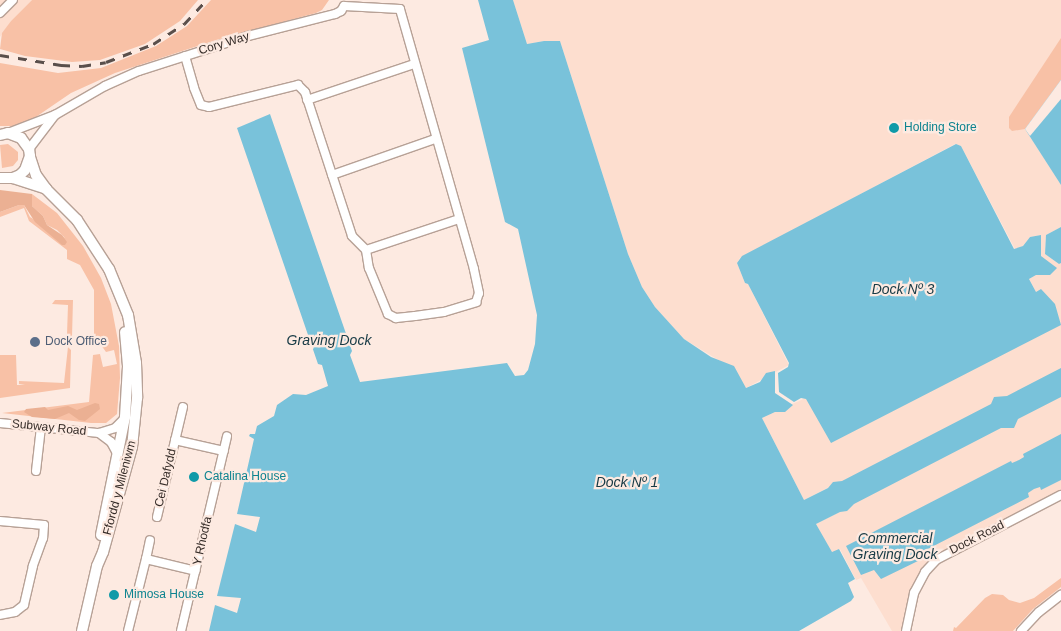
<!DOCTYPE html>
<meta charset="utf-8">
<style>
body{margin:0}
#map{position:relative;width:1061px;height:631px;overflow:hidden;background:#fdeae1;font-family:Helvetica,sans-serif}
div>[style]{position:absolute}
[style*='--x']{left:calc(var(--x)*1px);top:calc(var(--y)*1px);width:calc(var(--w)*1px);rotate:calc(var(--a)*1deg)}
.built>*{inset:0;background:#fddecf}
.green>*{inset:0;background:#f8c1a6}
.forest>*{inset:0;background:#ebb093}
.water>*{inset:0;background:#79c2da}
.pier>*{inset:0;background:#fdeae1}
.roads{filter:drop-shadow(1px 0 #b7a196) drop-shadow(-1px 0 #b7a196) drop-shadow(0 1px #b7a196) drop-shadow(0 -1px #b7a196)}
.street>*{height:8px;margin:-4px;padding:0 4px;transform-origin:4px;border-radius:4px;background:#fff}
.secondary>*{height:10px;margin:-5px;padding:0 5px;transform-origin:5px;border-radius:5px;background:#fff}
.rail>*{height:2.5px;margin-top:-1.25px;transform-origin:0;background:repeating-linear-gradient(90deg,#5a4f4b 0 9px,transparent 0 18px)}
.dots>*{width:14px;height:14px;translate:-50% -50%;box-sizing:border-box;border:2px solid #fdeae1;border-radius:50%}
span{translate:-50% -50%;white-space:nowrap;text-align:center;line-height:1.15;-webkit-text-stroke:4.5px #fdeae1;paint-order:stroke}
.street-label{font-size:12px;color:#352c28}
.culture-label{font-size:12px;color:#0d838f}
.left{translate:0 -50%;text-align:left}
.service-label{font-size:12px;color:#4e5e75}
.water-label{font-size:14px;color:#173a45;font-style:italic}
</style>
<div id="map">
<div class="built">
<i style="clip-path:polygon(0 0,32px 0,11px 21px,0 37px)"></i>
<i style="clip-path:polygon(513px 0,1061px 0,1061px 80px,1025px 129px,1061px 185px,1061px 227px,1046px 235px,1045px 254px,1059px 264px,1061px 263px,1061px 491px,932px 558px,914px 582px,905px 609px,902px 631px,892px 631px,861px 578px,856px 580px,840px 549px,832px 553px,816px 524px,853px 505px,841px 481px,804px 500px,762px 418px,1036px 292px,1029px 279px,1036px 275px,1041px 256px,1041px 235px,1030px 237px,1023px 246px,1015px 249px,961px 146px,955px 144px,740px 258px,737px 263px,745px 283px,748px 284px,789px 365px,746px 388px,720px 361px,684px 339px,655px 307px,642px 287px,628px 254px,560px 41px,544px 41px,527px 44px)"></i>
</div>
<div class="green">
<i style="clip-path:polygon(32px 0,198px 0,180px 21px,145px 44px,100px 60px,72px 62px,25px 56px,0 49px,2px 33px,11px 21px)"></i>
<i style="clip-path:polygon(211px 0,329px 0,322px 10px,316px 13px,216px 40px,115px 73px,71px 93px,30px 121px,13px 126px,0 126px,0 63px,58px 73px,101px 68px,156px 46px,187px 26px)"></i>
<i style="clip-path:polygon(1061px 38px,1061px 80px,1025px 129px,1012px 131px,1009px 128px,1009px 117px)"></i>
<i style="clip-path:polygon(8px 144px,18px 152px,18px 160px,13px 166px,2px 168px,0 145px)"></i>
<i style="clip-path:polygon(32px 194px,57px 213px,83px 246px,101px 278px,111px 304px,119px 346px,120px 378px,117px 414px,106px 423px,91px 423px,2px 413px,89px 402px,93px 355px,100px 354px,103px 367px,117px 364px,114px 350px,106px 352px,101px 345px,94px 342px,94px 290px,80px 265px,67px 259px,67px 250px,29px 221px,24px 208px,0 217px,0 212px,19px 205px,24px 205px,30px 217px,65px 238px,57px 230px,47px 225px,43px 216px,32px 206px)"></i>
<i style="clip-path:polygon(55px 300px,73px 300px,72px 337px,69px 341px,67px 334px,68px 305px,52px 304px)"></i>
<i style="clip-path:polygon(68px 347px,71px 350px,70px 388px,0 398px,0 355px,16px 355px,17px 385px,25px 385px,19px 384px,19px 381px,64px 383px)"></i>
<i style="clip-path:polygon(1061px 578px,1061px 587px,1033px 609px,1013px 631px,953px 631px,954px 627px,956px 628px,985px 598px,992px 594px,1003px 595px,1009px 600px,1020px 603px,1034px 598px)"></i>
</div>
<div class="forest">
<i style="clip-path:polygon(0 190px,32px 194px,32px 206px,43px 216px,47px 225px,62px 235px,67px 242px,65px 245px,62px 245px,35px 222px,24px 205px,19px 205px,0 212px)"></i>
<i style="clip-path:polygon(95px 403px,99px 404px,100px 409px,85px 421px,79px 420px,69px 413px,55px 419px,32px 417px,24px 412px,26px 409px,45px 407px,48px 410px,68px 406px,77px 410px)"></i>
</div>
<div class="water">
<i style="clip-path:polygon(478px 0,513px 0,527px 44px,544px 41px,560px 41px,628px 254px,642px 287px,655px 307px,684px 339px,711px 357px,734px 366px,746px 388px,760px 382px,766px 373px,775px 371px,775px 393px,793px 405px,785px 412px,775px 412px,762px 418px,804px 500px,828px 488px,833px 482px,842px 481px,991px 404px,994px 397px,1007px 396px,1061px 368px,1061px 397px,1018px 419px,1014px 428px,1001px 428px,854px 504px,847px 511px,840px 512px,816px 524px,832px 552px,839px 549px,855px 579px,848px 583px,854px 597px,851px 601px,799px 631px,209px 631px,215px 605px,237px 613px,241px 598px,217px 596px,235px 524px,256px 532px,260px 517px,237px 514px,254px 439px,249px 436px,250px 434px,255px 434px,257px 426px,274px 416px,277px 405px,293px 394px,306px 395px,328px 386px,322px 365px,318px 364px,237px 128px,270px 114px,352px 351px,350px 355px,360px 382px,507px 363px,515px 376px,524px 375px,528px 370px,535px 344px,537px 315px,518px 229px,505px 222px,462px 48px,489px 40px)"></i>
<i style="clip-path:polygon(1061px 80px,1061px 185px,1025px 129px)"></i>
<i style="clip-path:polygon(956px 144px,961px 146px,1014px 249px,1023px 246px,1030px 237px,1041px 235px,1041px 256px,1057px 268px,1050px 275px,1036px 275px,1029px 279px,1036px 292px,1041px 289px,1055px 304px,1061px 325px,831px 443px,806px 399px,801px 398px,794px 402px,779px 392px,778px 373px,788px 367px,789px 363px,748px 284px,745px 283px,737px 263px,742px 256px)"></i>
<i style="clip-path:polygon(1061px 227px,1061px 263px,1059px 264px,1045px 254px,1046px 235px)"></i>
<i style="clip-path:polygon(1061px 434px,1061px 480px,1041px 490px,1040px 487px,1034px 489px,1028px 493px,1029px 497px,918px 554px,920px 560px,881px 579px,874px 570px,861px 575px,846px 546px,1011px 461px,1012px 463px,1019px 460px,1024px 457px,1023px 454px)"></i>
</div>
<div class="pier">
<i style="clip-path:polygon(1061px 80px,1061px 99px,1030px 136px,1025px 129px)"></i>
</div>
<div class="roads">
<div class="street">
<i style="--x:0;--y:13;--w:18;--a:-45"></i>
<i style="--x:185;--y:56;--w:33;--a:74"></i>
<i style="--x:194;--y:88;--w:18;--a:68"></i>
<i style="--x:201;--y:105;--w:8;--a:14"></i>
<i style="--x:209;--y:107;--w:92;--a:-13.9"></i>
<i style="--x:298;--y:85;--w:10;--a:45"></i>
<i style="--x:305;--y:92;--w:151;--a:71.9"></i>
<i style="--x:352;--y:236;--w:20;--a:45"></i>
<i style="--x:366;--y:250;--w:18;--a:81"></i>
<i style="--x:369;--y:268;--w:50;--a:67.6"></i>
<i style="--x:388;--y:314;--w:9;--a:27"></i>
<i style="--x:396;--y:318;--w:19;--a:-6"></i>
<i style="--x:415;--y:316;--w:29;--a:-8"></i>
<i style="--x:444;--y:312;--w:34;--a:-17"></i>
<i style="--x:476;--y:302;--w:9;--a:-72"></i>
<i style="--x:479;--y:293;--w:25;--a:-102"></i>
<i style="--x:474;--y:269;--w:270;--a:-105.9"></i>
<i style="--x:400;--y:9;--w:56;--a:-176.9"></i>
<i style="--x:307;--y:100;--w:113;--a:-18.6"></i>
<i style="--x:8;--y:133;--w:50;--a:-21"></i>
<i style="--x:55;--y:115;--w:58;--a:-30.1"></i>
<i style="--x:105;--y:86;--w:37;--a:-24"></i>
<i style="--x:139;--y:71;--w:114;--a:-17.8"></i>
<i style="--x:248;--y:36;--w:90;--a:-14.2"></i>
<i style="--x:335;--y:14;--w:7;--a:-27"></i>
<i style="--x:341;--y:11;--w:6;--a:-59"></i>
<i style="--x:29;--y:149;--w:43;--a:-52.6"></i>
<i style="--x:332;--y:175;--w:109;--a:-19.3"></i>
<i style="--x:366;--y:250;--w:98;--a:-18.4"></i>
<i style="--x:0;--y:423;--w:100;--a:5.8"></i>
<i style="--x:99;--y:433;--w:17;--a:-17"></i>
<i style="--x:115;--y:428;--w:14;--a:-45"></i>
<i style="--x:99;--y:433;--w:15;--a:37"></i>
<i style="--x:111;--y:442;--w:15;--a:62"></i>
<i style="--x:175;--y:440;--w:50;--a:12.7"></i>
<i style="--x:36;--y:471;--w:44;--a:-83.5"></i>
<i style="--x:157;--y:517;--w:113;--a:-76.7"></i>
<i style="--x:0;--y:521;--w:44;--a:5.2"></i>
<i style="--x:44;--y:525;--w:13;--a:94"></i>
<i style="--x:43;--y:538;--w:30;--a:110"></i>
<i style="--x:33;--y:566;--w:40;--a:103"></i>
<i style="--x:24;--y:605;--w:11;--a:142"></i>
<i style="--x:15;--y:612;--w:15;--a:169"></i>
<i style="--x:146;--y:559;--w:19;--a:-78"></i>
<i style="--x:128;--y:631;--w:74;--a:-76"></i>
<i style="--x:146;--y:559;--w:51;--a:13.5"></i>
<i style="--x:181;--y:631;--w:200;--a:-76.7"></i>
<i style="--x:906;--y:631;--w:39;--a:-78"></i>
<i style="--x:914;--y:593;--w:24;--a:-62"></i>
<i style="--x:925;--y:572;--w:16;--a:-47"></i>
<i style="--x:936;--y:560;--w:141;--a:-27.5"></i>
<i style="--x:1021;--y:631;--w:26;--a:-47"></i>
<i style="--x:1039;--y:612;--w:28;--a:-38"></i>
</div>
<div class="secondary">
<i style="--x:0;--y:135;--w:8;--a:-14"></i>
<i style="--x:8;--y:133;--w:14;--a:21"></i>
<i style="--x:21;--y:138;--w:14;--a:54"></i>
<i style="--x:29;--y:149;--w:7;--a:82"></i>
<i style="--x:30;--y:156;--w:15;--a:110"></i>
<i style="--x:25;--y:170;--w:7;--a:135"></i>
<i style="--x:20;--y:175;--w:8;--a:157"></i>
<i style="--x:13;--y:178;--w:13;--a:180"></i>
<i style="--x:30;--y:157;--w:19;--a:72"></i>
<i style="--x:36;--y:175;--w:17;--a:54"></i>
<i style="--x:46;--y:189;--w:44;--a:45"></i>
<i style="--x:77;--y:220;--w:59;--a:56.9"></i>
<i style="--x:109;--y:269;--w:50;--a:67.6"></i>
<i style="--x:128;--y:315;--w:49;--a:80.5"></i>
<i style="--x:136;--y:363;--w:35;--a:88"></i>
<i style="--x:137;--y:398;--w:49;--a:95.8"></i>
<i style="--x:132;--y:447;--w:109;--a:105.4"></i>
<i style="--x:103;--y:552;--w:15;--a:113"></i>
<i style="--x:97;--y:566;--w:67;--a:103"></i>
<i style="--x:13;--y:178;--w:35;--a:18"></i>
<i style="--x:101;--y:535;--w:120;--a:-78.5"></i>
<i style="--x:125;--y:417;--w:51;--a:-86.6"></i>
<i style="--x:128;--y:366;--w:34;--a:-95"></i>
</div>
</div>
<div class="rail">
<i style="--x:0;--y:55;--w:62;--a:9.3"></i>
<i style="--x:61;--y:65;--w:21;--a:3"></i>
<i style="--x:82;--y:66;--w:24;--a:-9"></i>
<i style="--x:106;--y:62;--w:50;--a:-21"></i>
<i style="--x:153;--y:44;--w:37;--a:-33"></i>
<i style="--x:184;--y:24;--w:33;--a:-47"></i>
</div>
<div class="dots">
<i style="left:894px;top:128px;background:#0f9aa8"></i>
<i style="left:35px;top:342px;background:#5c6f8a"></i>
<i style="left:194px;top:477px;background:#0f9aa8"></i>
<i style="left:114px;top:595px;background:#0f9aa8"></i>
</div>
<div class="street-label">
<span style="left:224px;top:44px;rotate:-17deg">Cory Way</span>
<span style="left:49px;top:428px;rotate:6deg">Subway Road</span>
<span style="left:166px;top:478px;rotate:-77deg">Cei Dafydd</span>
<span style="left:120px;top:488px;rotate:-75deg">Ffordd y Mileniwm</span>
<span style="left:977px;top:538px;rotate:-27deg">Dock Road</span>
<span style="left:203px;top:541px;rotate:-77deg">Y Rhodfa</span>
</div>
<div class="culture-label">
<span class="left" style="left:904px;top:128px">Holding Store</span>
<span class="left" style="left:204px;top:477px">Catalina House</span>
<span class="left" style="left:124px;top:595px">Mimosa House</span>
</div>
<div class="service-label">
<span class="left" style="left:45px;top:342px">Dock Office</span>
</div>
<div class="water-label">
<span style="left:903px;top:289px">Dock Nº 3</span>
<span style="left:329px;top:340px">Graving Dock</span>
<span style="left:627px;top:482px">Dock Nº 1</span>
<span style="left:895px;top:546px">Commercial<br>Graving Dock</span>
</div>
</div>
